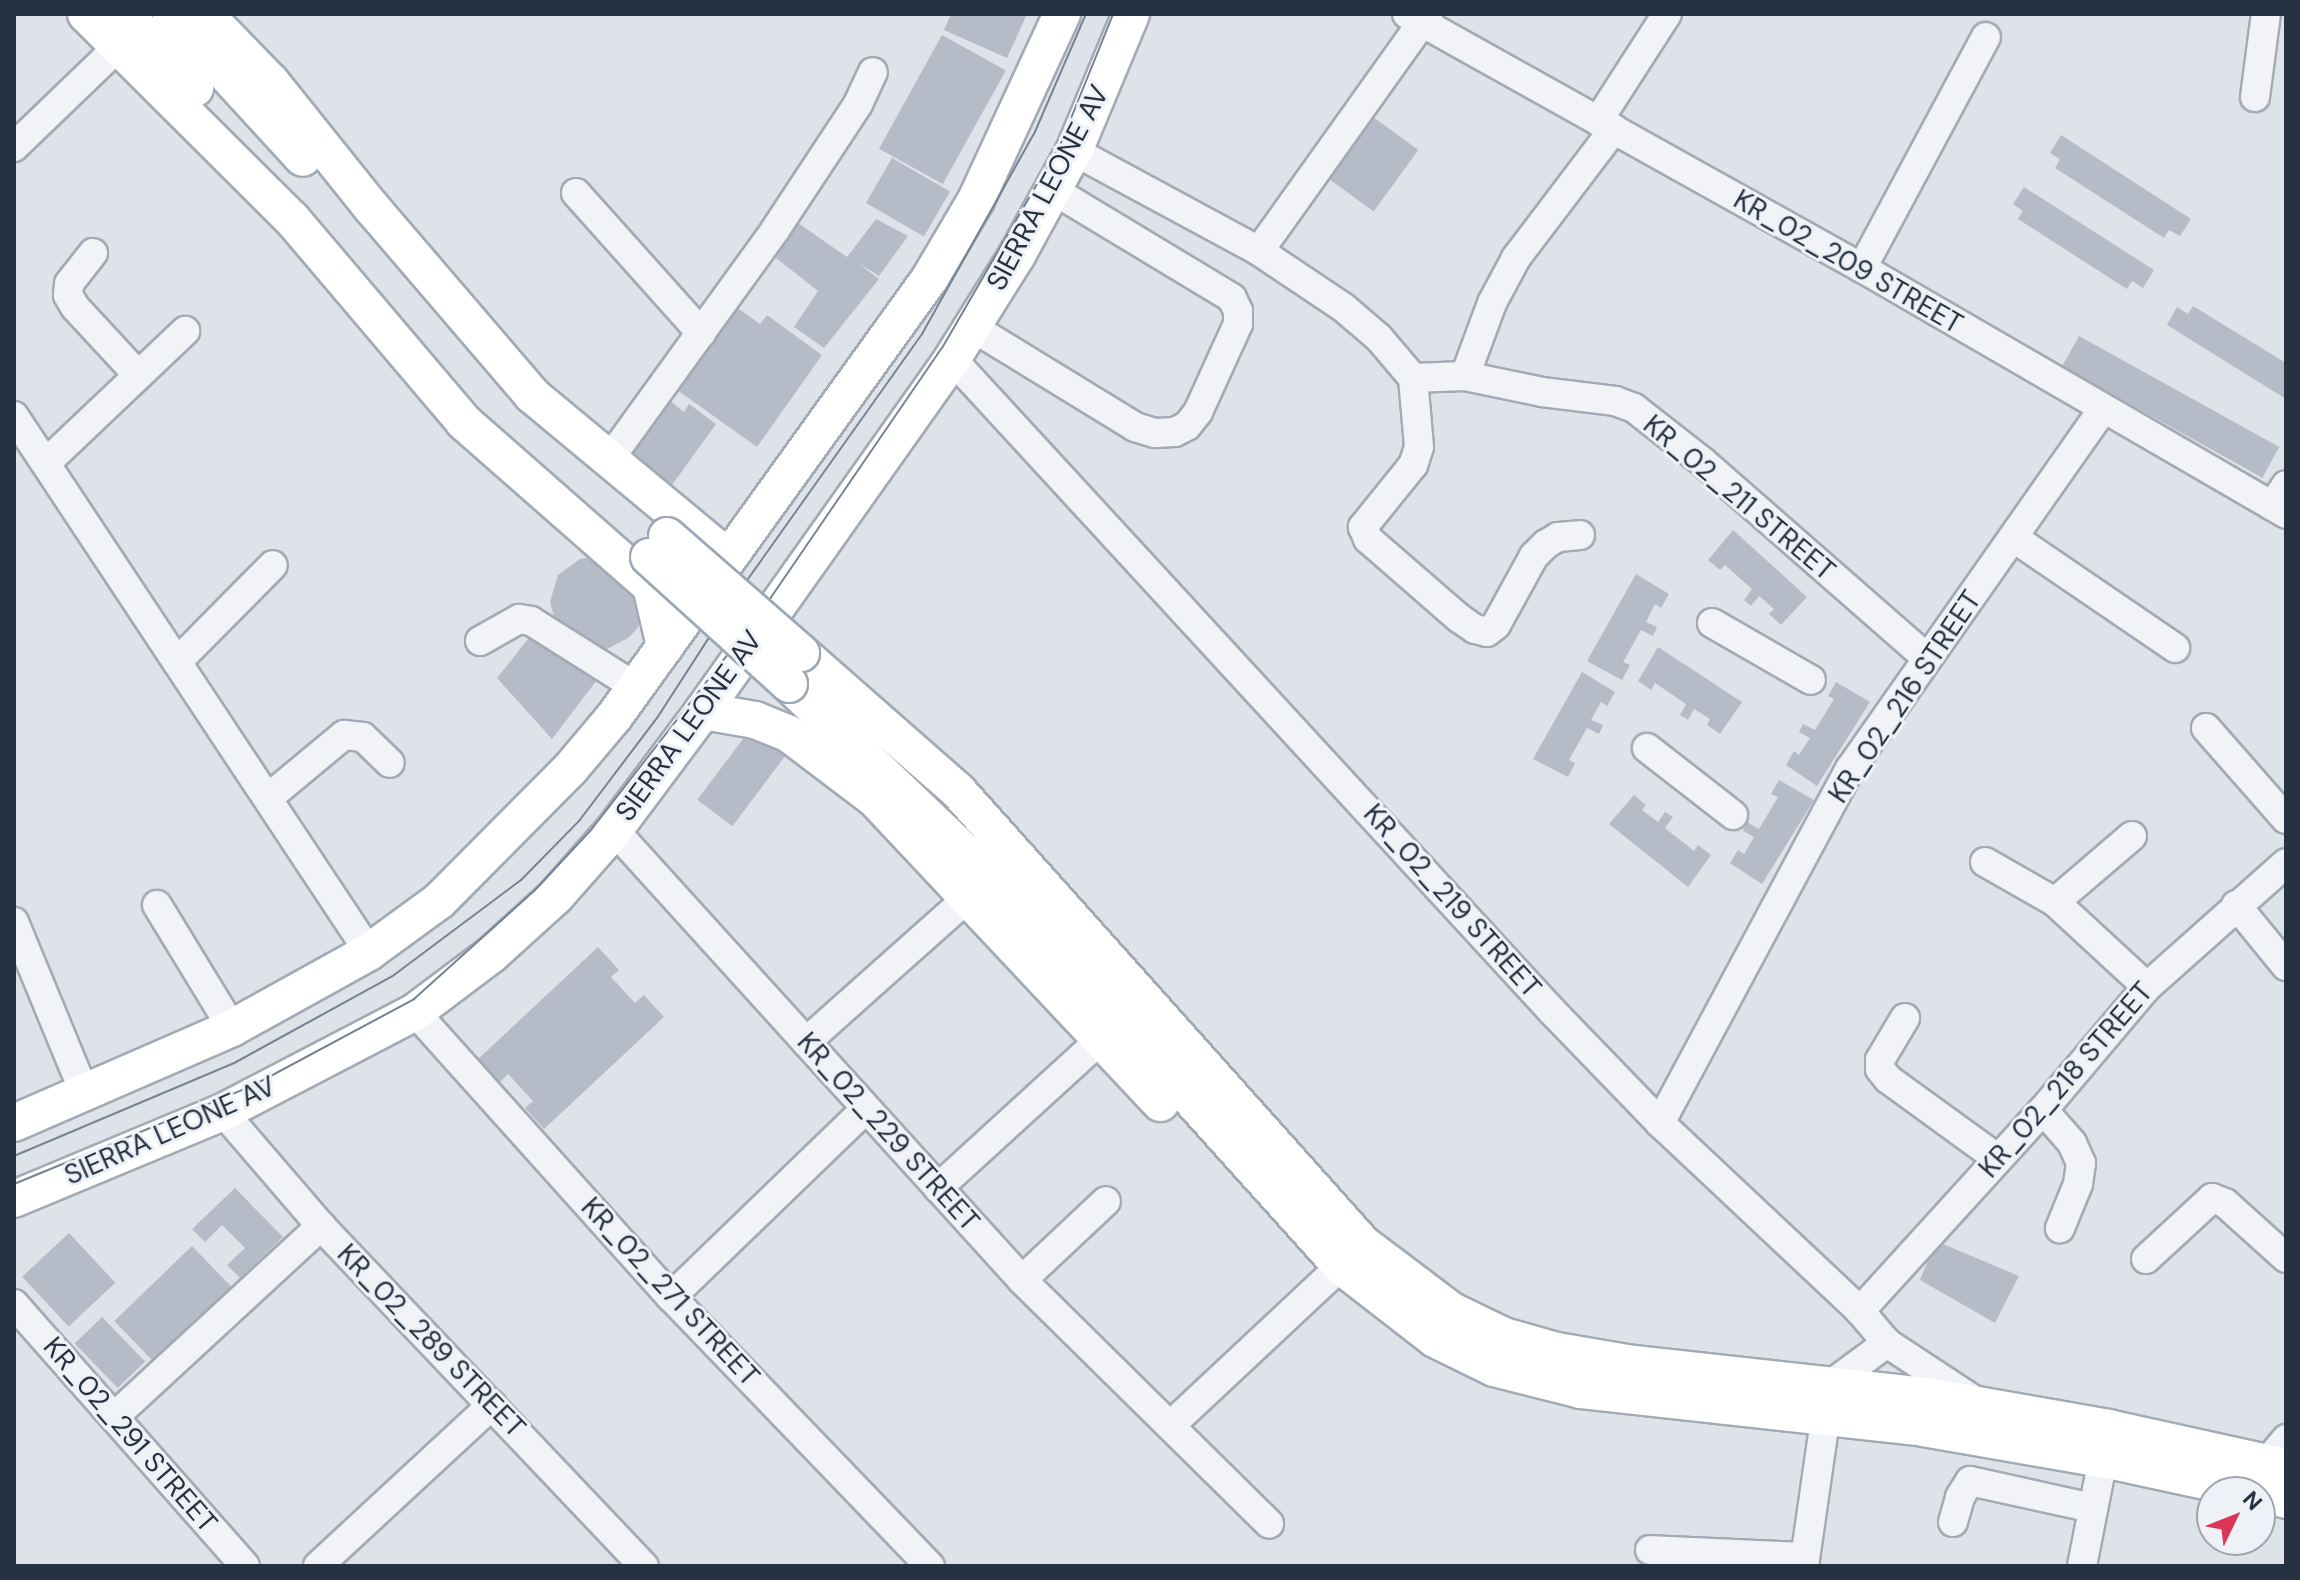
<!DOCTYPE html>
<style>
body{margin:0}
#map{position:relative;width:2300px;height:1580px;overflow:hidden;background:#dee3e9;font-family:"DM Sans",sans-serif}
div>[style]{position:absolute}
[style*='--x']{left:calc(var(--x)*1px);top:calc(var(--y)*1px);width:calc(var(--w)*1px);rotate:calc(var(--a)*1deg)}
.building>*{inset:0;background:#b5bcc7;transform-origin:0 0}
.roads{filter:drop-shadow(2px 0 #a3aab4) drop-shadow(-2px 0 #a3aab4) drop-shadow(0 2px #a3aab4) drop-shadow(0 -2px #a3aab4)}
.minor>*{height:28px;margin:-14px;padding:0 14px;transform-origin:14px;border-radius:14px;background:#f1f3f7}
.major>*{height:36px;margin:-18px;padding:0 18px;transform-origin:18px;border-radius:18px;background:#fff}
.tram>*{height:2px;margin:-1px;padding:0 1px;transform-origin:1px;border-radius:1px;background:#768394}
.bridges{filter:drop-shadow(2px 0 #9ca8b6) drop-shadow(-2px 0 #9ca8b6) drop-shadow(0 2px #9ca8b6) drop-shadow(0 -2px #9ca8b6)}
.major-bridge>*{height:36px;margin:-18px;padding:0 18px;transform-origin:18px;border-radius:18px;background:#fff}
span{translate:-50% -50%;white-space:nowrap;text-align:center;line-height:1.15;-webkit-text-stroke:6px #eef2f7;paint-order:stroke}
.street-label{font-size:28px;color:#263142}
.frame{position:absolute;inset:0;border:16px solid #263142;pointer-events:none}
.north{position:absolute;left:2196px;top:1476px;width:80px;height:80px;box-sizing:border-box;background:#eef2f7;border:2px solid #9ea5af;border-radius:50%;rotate:47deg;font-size:22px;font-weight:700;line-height:32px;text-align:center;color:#263142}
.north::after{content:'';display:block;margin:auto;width:28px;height:36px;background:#dc3656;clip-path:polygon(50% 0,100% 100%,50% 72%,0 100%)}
</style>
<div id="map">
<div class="building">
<i style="clip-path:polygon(951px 14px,1027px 14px,1007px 58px,944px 30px)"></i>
<i style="left:942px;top:35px;width:73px;height:130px;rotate:29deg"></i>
<i style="left:1373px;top:117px;width:56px;height:76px;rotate:36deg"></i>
<i style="clip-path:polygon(2061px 135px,2191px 219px,2180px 236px,2169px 230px,2164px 238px,2055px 168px,2060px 159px,2050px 153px)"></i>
<i style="left:892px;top:158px;width:67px;height:52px;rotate:30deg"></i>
<i style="clip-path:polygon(2024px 187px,2154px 270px,2143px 288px,2132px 281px,2127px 289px,2018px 219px,2023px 211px,2013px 204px)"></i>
<i style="clip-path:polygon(876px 219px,908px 236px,879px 276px,858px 263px,879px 279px,824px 348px,794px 327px,818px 291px,776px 258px,798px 223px,847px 257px)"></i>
<i style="clip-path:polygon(732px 304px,760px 324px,767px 315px,822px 355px,757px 447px,673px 387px)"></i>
<i style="clip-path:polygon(2193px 306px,2286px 363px,2286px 399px,2167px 325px,2177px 307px,2188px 314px)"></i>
<i style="left:2079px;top:336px;width:229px;height:35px;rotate:29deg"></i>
<i style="clip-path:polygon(669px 400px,684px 412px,689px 404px,716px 424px,664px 496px,622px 465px)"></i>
<i style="clip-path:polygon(1733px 530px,1807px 597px,1781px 625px,1769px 614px,1774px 609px,1759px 596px,1751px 606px,1744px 600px,1752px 589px,1725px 565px,1720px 570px,1708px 560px)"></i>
<i style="clip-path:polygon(594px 556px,642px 592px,642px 617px,637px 629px,628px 638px,605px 650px,591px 650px,557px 628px,550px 602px,558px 575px,580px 559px)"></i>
<i style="clip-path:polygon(1636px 574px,1669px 594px,1661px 608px,1655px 604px,1646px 622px,1657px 627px,1653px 636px,1641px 630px,1623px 662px,1630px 665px,1622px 680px,1587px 661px)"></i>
<i style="clip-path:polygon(536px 629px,600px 676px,552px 739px,497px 678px)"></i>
<i style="clip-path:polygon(1658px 647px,1742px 702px,1720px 734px,1707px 725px,1710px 719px,1694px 709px,1688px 720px,1680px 715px,1686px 704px,1655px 683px,1651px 690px,1638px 681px)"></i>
<i style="clip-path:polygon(1582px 672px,1615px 692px,1607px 706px,1601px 702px,1591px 720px,1603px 725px,1599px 734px,1587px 728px,1569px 760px,1575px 763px,1568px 777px,1533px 759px)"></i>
<i style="clip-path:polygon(1836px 682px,1870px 702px,1817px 786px,1786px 765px,1794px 751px,1799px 755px,1810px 738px,1799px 732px,1803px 724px,1815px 730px,1834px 699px,1828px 696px)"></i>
<i style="left:752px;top:727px;width:44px;height:91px;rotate:37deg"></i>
<i style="clip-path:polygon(1779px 780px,1814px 800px,1762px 884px,1730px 863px,1738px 850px,1744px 854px,1754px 837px,1743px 831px,1747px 822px,1759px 829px,1778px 797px,1771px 794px)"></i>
<i style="clip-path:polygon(1634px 795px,1646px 805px,1642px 810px,1658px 822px,1665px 812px,1673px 817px,1665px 828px,1694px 851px,1698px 845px,1711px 855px,1688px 887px,1609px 824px)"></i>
<i style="clip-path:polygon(598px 947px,619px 970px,611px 977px,635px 1003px,644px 995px,664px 1017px,544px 1129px,525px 1108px,533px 1101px,508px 1074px,500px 1082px,478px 1059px)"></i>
<i style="clip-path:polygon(235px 1188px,283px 1237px,240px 1278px,227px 1265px,245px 1248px,222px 1225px,205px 1242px,192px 1229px)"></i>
<i style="left:69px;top:1233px;width:68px;height:64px;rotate:47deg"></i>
<i style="clip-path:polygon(1936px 1241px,2019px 1276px,1995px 1323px,1920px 1280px)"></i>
<i style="left:192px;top:1246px;width:62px;height:108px;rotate:46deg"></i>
<i style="left:102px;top:1317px;width:62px;height:38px;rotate:46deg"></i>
</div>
<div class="roads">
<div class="minor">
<i style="--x:1407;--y:14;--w:521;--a:29.17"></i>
<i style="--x:1862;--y:268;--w:490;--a:30.1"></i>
<i style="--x:2255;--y:97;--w:84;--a:-82.5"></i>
<i style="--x:1598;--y:121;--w:127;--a:-57.2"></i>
<i style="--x:14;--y:147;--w:147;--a:-43.9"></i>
<i style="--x:1074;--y:151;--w:210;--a:28.4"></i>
<i style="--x:1259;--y:251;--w:102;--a:33.8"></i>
<i style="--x:1344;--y:308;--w:46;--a:40.6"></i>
<i style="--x:1379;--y:338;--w:52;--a:49.6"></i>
<i style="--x:1413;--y:378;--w:52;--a:-2.2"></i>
<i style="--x:1465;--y:376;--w:79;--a:11.7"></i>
<i style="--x:1542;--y:392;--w:74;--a:7"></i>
<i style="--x:1615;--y:401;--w:20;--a:20"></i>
<i style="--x:1634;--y:408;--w:88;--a:38"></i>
<i style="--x:1703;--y:462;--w:296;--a:41.2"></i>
<i style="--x:576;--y:193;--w:188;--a:48.2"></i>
<i style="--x:1259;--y:251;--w:291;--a:-54.5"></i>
<i style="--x:93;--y:253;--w:39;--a:128"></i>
<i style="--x:69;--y:284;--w:11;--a:95"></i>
<i style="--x:68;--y:295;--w:14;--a:60"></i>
<i style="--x:75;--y:307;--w:93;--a:47.2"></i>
<i style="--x:1862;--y:268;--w:262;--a:-61.8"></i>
<i style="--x:972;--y:327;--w:191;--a:31.5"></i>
<i style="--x:1135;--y:427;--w:21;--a:17"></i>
<i style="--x:1155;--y:433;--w:20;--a:-3"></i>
<i style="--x:1175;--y:432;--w:13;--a:-27"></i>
<i style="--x:1187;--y:426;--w:18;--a:-52"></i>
<i style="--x:1198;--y:412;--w:97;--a:-65.6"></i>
<i style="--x:1238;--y:324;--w:13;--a:-90"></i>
<i style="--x:1238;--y:311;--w:14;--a:-115"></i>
<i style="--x:1232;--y:298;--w:209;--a:-148.9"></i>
<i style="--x:952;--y:359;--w:886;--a:47.38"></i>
<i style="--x:1552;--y:1011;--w:156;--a:46"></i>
<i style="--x:1660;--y:1123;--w:274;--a:43.2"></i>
<i style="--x:1860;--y:1311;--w:42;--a:49.8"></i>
<i style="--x:1887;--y:1343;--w:105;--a:33.4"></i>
<i style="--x:1465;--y:376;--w:78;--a:-69.7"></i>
<i style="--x:1492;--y:303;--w:51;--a:-61.9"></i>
<i style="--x:1516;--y:258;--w:162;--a:-52.8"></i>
<i style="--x:1413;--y:378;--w:69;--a:85"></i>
<i style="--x:1419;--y:447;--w:19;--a:108"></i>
<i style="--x:1413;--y:465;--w:80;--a:128.9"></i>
<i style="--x:1363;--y:527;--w:13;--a:67"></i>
<i style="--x:1368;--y:539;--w:121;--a:41"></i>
<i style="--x:1459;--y:618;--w:19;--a:35"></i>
<i style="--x:1475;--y:629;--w:12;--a:14"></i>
<i style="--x:1487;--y:632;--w:11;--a:-38"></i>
<i style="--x:1496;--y:625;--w:79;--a:-61.2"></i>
<i style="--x:1534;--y:556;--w:17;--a:-45"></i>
<i style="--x:1546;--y:544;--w:14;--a:-30"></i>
<i style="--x:1558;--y:537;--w:22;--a:-5"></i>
<i style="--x:14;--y:416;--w:643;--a:56.48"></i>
<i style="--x:608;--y:461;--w:285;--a:-54.1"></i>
<i style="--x:775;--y:230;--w:151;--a:-56.6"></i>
<i style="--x:858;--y:104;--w:35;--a:-65"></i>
<i style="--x:46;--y:463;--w:192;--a:-43.5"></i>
<i style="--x:2272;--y:506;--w:25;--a:-56"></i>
<i style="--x:2014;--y:538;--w:195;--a:34.3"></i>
<i style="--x:1712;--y:623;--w:114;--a:29.9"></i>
<i style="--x:480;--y:641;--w:45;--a:-29.4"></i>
<i style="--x:519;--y:619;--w:12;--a:9"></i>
<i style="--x:531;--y:621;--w:124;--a:32.2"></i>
<i style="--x:177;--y:662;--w:136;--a:-45.3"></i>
<i style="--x:2206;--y:728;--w:121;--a:48.7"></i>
<i style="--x:1647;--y:748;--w:109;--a:37.9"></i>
<i style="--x:268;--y:798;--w:99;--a:-39.7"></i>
<i style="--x:344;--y:735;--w:19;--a:6"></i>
<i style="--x:363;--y:737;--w:37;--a:44"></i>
<i style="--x:614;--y:830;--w:607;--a:47.8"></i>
<i style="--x:1022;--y:1280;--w:347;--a:44.6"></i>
<i style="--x:2132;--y:836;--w:101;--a:139.4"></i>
<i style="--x:2055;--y:902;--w:125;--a:42.7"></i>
<i style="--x:1985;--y:862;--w:81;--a:29.7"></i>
<i style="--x:157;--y:905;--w:144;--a:58.6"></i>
<i style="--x:2236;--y:905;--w:79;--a:50.7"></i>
<i style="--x:14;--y:922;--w:184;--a:67.6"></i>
<i style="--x:415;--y:1012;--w:383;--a:48.1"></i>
<i style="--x:671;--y:1297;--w:373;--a:46.1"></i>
<i style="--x:1905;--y:1018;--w:49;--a:120.8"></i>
<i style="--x:1880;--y:1060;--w:9;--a:90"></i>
<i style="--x:1880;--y:1069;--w:13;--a:51"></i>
<i style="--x:1888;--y:1079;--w:136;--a:36"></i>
<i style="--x:806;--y:1042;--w:220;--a:-41.7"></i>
<i style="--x:2043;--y:1110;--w:44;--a:48.7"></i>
<i style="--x:2072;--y:1143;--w:22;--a:66"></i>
<i style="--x:2081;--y:1163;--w:21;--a:98"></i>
<i style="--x:2078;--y:1184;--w:48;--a:112.2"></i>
<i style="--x:223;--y:1112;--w:150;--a:49.3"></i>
<i style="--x:321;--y:1226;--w:469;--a:46.5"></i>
<i style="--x:1660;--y:1123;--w:402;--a:-61.8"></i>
<i style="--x:1850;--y:769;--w:439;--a:-54.9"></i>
<i style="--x:938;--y:1188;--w:219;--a:-42.4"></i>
<i style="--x:2146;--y:1259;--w:90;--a:-42.7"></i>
<i style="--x:2212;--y:1198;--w:14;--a:21"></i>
<i style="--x:2225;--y:1203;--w:82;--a:42"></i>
<i style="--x:1022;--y:1280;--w:115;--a:-43.2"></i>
<i style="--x:671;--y:1297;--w:271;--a:-44"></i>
<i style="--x:14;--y:1304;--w:349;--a:48.6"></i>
<i style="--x:1860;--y:1311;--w:272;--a:-47.7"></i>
<i style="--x:2043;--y:1110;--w:161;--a:-49.8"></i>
<i style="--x:2147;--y:987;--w:186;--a:-41.7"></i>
<i style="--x:114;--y:1417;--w:282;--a:-42.7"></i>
<i style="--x:1171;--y:1425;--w:233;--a:-43.1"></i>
<i style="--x:2267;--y:1462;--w:30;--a:-50"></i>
<i style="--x:1953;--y:1522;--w:26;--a:-74"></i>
<i style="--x:1960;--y:1497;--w:19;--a:-58"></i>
<i style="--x:1970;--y:1481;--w:126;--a:12.4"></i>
<i style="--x:1650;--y:1550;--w:155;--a:2.6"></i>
<i style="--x:318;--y:1566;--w:237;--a:-42.8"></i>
<i style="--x:1804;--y:1566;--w:183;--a:-81.8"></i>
<i style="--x:1830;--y:1385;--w:71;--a:-36.4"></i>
<i style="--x:2082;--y:1566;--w:109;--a:-78.9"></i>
</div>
<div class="major">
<i style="--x:86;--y:14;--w:291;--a:44.9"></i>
<i style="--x:292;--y:219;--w:266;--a:49.7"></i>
<i style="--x:464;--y:422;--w:249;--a:41.3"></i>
<i style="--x:651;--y:586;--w:62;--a:76.9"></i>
<i style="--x:125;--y:14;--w:102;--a:46.6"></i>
<i style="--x:171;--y:14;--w:195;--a:47.5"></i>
<i style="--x:205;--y:14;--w:95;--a:45.9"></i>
<i style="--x:271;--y:82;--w:161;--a:51.3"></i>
<i style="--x:372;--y:208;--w:246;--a:49.4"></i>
<i style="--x:532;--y:395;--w:255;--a:39.7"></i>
<i style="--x:801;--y:653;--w:209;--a:41.3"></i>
<i style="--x:958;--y:791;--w:608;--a:48.2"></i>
<i style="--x:1363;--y:1244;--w:111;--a:37"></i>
<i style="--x:1452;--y:1311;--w:58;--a:25.7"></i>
<i style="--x:1504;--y:1336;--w:55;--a:15.8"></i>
<i style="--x:1557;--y:1351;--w:71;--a:9.7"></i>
<i style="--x:1627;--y:1363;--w:302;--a:6.3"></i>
<i style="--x:1927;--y:1396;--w:184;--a:10"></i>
<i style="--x:2108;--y:1428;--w:182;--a:12.4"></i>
<i style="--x:789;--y:684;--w:279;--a:43.7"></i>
<i style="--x:991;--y:877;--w:523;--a:48.02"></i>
<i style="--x:1341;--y:1266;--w:119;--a:37.8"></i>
<i style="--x:1435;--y:1339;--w:66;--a:26.2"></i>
<i style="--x:1494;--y:1368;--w:90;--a:14.2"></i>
<i style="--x:1581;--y:1390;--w:344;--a:6.3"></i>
<i style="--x:1923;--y:1428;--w:183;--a:9.8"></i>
<i style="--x:2103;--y:1459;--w:156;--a:12.2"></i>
<i style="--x:703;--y:711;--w:53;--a:9.8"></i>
<i style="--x:755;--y:720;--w:37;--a:22"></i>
<i style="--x:789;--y:734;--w:108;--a:37.1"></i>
<i style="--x:875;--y:799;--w:417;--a:46.8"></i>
<i style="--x:14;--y:1123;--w:238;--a:-23.5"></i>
<i style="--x:232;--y:1028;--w:157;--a:-29"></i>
<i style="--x:369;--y:952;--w:87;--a:-36.1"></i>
<i style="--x:439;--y:901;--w:187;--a:-45.2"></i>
<i style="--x:571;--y:768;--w:67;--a:-49.9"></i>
<i style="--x:614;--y:717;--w:541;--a:-54.25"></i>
<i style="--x:930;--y:278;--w:91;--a:-59.5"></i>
<i style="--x:976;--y:200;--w:205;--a:-65.2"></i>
<i style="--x:14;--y:1199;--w:226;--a:-22.6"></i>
<i style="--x:223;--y:1112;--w:216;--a:-27.5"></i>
<i style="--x:415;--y:1012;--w:95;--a:-36.9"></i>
<i style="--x:491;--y:955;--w:86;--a:-42.2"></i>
<i style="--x:555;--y:897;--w:89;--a:-48.6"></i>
<i style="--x:614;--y:830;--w:149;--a:-53.2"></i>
<i style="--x:703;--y:711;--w:431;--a:-54.7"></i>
<i style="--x:952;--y:359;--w:123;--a:-58"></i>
<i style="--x:1017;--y:255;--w:119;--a:-61.3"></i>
<i style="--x:1074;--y:151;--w:148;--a:-67.4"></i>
<i style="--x:2260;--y:1493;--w:27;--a:15"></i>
</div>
</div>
<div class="tram">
<i style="--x:14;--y:1156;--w:241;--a:-22.9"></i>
<i style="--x:236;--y:1062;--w:180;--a:-28.8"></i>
<i style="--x:394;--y:975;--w:159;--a:-36.8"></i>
<i style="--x:521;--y:880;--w:83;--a:-45.5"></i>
<i style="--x:579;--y:821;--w:129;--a:-52.9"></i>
<i style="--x:657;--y:718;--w:149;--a:-57.1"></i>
<i style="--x:738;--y:593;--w:318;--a:-54.6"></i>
<i style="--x:922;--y:334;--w:229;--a:-60.8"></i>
<i style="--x:1034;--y:134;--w:131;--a:-66.6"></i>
<i style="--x:14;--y:1184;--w:257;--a:-22.4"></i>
<i style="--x:252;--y:1086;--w:184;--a:-28.2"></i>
<i style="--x:414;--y:999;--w:161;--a:-42"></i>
<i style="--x:534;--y:891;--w:83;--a:-46.9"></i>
<i style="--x:591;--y:830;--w:280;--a:-52.1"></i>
<i style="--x:763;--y:609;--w:316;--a:-55.6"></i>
<i style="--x:942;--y:348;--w:237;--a:-59.9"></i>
<i style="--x:1061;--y:143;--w:139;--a:-68"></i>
</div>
<div class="bridges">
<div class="major-bridge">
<i style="--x:667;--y:536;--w:178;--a:41.1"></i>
<i style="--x:649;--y:557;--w:189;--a:42.2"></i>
</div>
</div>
<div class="street-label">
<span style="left:1048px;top:188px;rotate:-62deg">SIERRA LEONE AV</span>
<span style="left:1848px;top:262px;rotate:30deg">KR_02_209 STREET</span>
<span style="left:1739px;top:498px;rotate:40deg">KR_02_211 STREET</span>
<span style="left:1905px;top:697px;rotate:-56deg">KR_02_216 STREET</span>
<span style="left:689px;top:726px;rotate:-54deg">SIERRA LEONE AV</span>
<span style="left:1452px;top:901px;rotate:48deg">KR_02_219 STREET</span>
<span style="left:2066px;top:1080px;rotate:-49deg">KR_02_218 STREET</span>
<span style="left:170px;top:1131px;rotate:-24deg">SIERRA LEONE AV</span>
<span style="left:888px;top:1132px;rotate:48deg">KR_02_229 STREET</span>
<span style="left:670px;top:1292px;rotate:47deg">KR_02_271 STREET</span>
<span style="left:431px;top:1341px;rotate:46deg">KR_02_289 STREET</span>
<span style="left:130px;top:1435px;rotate:49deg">KR_02_291 STREET</span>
</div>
<div class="frame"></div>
<div class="north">N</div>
</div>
